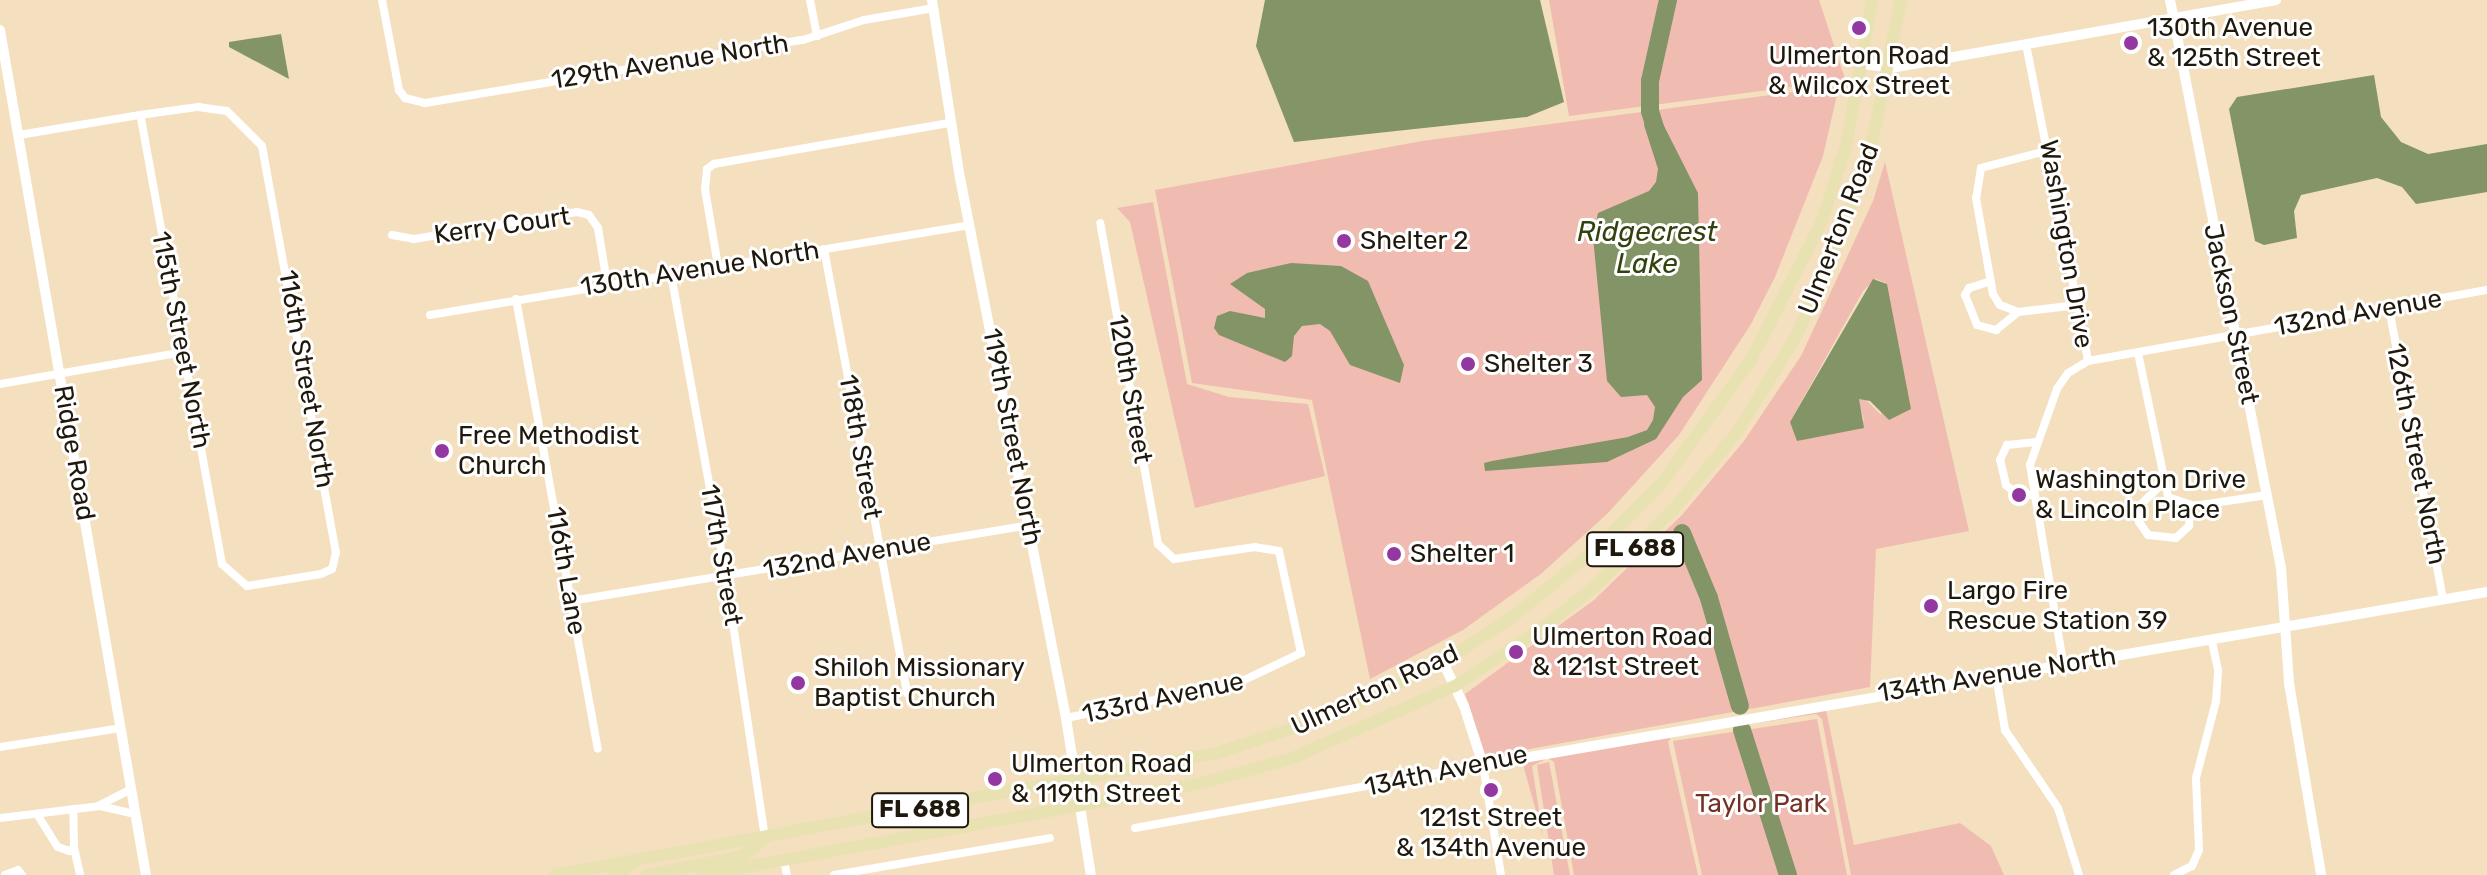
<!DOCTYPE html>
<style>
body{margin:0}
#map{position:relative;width:2487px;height:875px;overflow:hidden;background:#f4dfbe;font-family:Rubik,sans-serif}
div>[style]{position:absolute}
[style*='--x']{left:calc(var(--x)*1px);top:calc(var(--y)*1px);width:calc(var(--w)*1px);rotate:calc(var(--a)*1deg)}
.green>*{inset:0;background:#f0bcb1}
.water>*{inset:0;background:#839467}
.river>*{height:18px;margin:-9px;padding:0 9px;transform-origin:9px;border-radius:9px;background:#839467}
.minor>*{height:8px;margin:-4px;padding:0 4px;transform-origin:4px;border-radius:4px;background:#fff}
.tertiary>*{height:10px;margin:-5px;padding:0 5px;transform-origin:5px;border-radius:5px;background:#fff}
.primary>*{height:12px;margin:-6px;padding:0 6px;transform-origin:6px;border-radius:6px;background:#e8e2b2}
.dots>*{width:22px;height:22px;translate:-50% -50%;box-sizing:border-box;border:4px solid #fff;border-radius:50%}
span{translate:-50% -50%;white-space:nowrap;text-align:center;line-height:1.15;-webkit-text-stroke:6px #fff;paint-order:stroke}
.shield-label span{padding:2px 6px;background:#fff;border:2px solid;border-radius:6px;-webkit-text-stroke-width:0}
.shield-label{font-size:24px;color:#1f180c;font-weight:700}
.poi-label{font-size:26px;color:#1f180c}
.left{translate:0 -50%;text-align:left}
.street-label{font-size:26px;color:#1f180c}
.park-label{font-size:26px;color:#733124}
.water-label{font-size:28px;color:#33430f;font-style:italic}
</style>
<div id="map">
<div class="green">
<i style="clip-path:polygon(1549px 0,1819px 0,1848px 88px,1838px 81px,1569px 116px)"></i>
<i style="clip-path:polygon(1839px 86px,1823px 156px,1775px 277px,1751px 324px,1679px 435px,1608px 513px,1542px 573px,1463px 630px,1370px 679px,1312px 400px,1192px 383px,1155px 190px,1422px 141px)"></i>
<i style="clip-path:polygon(evenodd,1885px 162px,1969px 531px,1876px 549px,1870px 687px,1486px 757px,1465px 694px,1594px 600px,1682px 515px,1744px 441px,1801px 356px,1873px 201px,1885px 162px,1876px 279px,1886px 283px,1881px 415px,1864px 398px,1858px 399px,1864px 421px,1790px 422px,1863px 291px,1876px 279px)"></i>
<i style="clip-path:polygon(1153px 202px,1187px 384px,1229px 397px,1308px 404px,1325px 476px,1195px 508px,1130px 222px,1117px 208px)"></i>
<i style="clip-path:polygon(1826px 710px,1854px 845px,1960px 823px,1991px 846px,2004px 875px,1851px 875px,1822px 719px,1816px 714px,1672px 736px,1668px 742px,1698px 875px,1574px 875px,1554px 762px,1548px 758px,1532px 766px,1543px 836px,1522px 761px)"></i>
<i style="clip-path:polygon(1817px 719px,1847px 875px,1702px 875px,1673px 741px)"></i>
<i style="clip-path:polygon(1549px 762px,1570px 875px,1554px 875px,1537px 765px)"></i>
</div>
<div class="water">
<i style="clip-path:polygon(1265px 0,1540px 0,1564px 102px,1527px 117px,1294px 142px,1256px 46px)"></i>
<i style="clip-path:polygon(281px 34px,289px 79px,229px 47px,229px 42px)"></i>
<i style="clip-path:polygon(2374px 75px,2381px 117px,2401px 142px,2428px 154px,2487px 144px,2487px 192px,2416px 204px,2402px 187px,2377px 178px,2301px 195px,2294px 211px,2297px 238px,2264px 245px,2255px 241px,2229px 109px,2237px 97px)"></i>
<i style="clip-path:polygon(1650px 111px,1660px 118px,1698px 193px,1702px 380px,1683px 397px,1656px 439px,1607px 462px,1485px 471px,1484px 463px,1492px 461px,1628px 437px,1647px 430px,1653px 420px,1655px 407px,1647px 395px,1621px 397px,1607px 381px,1593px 237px,1598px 213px,1649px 191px,1656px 182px,1658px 169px,1644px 125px)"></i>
<i style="clip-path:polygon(1291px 263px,1341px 266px,1368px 281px,1404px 365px,1400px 383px,1350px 365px,1330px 331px,1320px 324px,1302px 326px,1294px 336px,1292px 356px,1285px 362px,1219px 335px,1214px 328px,1217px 316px,1230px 311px,1265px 318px,1265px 309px,1230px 284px,1247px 273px)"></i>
<i style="clip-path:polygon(1873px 279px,1887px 284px,1911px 409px,1889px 420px,1870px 401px,1859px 399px,1864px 428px,1797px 441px,1790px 422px)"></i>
</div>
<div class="river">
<i style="--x:1657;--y:134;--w:24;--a:-107"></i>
<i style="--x:1650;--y:111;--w:30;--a:-90"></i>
<i style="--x:1650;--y:81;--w:83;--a:-77.5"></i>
<i style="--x:1682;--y:533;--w:70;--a:67.4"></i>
<i style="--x:1709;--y:598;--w:112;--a:74"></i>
<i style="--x:1742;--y:730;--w:152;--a:72.4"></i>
</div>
<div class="minor">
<i style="--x:382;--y:0;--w:92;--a:79.3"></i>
<i style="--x:399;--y:90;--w:10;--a:53"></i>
<i style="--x:405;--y:98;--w:21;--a:14"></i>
<i style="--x:425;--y:103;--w:383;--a:-9.5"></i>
<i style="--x:803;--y:40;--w:64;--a:-18.2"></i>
<i style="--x:864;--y:20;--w:71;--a:-9.7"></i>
<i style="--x:810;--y:0;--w:37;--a:79"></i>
<i style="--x:2026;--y:44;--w:323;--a:78.9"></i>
<i style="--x:2088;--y:361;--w:23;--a:149"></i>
<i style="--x:2068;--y:373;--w:19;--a:125"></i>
<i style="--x:2057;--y:389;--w:81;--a:109.6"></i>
<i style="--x:2030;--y:465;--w:201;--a:80.5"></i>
<i style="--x:19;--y:135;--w:123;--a:-9.4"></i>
<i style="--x:140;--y:115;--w:59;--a:-7.9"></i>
<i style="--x:198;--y:107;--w:29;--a:8"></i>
<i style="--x:227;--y:111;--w:49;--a:45"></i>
<i style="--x:262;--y:146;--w:413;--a:79.7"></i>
<i style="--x:336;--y:552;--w:17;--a:103"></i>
<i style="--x:332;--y:569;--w:12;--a:156"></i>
<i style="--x:321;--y:574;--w:75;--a:170.8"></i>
<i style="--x:247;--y:586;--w:33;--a:-139"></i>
<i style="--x:222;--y:564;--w:456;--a:-100.3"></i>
<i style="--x:2050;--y:150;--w:71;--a:165.4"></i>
<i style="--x:1981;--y:168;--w:30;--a:99"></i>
<i style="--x:1976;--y:198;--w:97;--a:80"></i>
<i style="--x:1993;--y:294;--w:13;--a:58"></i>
<i style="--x:2000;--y:305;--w:19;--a:21"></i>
<i style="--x:2018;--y:312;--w:60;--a:-6.7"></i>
<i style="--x:392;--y:235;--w:22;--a:10"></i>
<i style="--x:414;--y:239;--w:165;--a:-9.4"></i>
<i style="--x:577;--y:212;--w:12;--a:14"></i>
<i style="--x:589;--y:215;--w:16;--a:55"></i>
<i style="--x:598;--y:228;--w:56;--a:80.7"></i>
<i style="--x:824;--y:249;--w:452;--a:79.4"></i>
<i style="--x:718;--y:266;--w:78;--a:-99.6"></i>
<i style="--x:705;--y:189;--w:20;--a:-84"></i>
<i style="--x:707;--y:169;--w:9;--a:-36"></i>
<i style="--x:714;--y:164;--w:240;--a:-9.9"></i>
<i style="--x:671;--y:274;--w:308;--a:79.7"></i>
<i style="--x:726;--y:577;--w:264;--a:81.5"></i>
<i style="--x:1991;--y:281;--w:23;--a:162"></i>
<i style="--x:1969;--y:288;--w:8;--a:120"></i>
<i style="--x:1965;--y:295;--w:32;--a:68"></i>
<i style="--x:1977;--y:325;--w:20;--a:15"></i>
<i style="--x:1996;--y:330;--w:28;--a:-39"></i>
<i style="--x:516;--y:299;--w:457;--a:79.7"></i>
<i style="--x:2389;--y:308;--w:297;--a:79.5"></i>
<i style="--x:430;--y:315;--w:547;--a:-9.46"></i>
<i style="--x:2138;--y:353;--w:147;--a:78.2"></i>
<i style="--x:2168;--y:497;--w:28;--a:19"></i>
<i style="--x:2194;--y:506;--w:74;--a:-8.6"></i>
<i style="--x:2088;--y:361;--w:405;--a:-10.1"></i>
<i style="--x:0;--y:384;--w:187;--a:-9.9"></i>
<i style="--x:2162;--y:484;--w:33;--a:136"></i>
<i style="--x:2138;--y:507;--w:15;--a:86"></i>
<i style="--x:2139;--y:522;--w:16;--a:55"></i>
<i style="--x:2148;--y:535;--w:28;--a:6"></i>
<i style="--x:2176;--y:538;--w:18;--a:-43"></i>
<i style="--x:2189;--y:526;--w:21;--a:-85"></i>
<i style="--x:2032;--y:495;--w:15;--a:-176"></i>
<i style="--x:2017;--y:494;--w:14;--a:-141"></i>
<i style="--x:2006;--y:485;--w:26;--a:-103"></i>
<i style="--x:2000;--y:460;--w:17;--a:-65"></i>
<i style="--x:2007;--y:445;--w:30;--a:-6"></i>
<i style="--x:571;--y:601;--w:463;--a:-9.4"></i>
<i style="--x:1996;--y:675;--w:56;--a:80.7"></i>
<i style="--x:2005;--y:730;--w:94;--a:55.8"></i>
<i style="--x:2058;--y:808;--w:70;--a:72.6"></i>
<i style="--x:1066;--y:718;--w:176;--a:-11.5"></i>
<i style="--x:1238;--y:683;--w:70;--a:-25.5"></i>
<i style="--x:1301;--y:653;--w:104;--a:-102.2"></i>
<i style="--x:1279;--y:551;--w:24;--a:-171"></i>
<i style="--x:1255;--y:547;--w:82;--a:171.6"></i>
<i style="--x:1174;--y:559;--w:22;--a:-137"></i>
<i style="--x:1158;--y:544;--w:326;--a:-100.2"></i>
<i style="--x:0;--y:747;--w:122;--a:-8.9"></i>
<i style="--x:100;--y:805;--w:35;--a:-27"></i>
<i style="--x:37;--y:814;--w:39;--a:58"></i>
<i style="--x:58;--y:847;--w:12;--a:20"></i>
<i style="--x:69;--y:851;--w:6;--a:-31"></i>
<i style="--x:74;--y:848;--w:39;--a:-91"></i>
<i style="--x:0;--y:818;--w:101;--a:-6.8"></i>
<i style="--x:100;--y:806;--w:36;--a:13"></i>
<i style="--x:1135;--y:828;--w:354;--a:-10.3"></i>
<i style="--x:1483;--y:765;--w:111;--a:80.7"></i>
<i style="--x:74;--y:848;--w:28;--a:77"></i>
<i style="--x:784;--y:860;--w:15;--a:79"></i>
<i style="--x:5;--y:875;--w:14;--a:-21"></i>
<i style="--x:18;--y:870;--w:6;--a:51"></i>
<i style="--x:834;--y:875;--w:219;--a:-9.7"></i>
<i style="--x:2174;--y:875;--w:20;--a:-27"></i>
<i style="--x:2192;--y:866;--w:17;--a:-66"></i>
<i style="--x:2199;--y:850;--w:72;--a:-92.4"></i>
<i style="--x:2196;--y:778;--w:80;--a:-75.4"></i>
<i style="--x:2216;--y:701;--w:31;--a:-86"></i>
<i style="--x:2218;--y:670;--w:30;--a:-102"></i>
</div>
<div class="tertiary">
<i style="--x:932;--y:0;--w:180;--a:81.1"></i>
<i style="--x:960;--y:178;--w:550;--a:78.89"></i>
<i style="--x:1066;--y:718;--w:159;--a:81"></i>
<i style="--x:2170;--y:0;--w:579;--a:78.94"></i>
<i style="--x:2281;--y:568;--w:115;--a:86"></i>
<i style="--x:2289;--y:683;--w:195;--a:80.5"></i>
<i style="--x:0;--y:30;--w:858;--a:80.2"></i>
<i style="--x:1863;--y:64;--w:28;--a:8"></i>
<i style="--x:1891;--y:68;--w:391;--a:-10"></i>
<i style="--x:1443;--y:662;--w:49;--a:64.5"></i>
<i style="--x:1464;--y:706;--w:62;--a:72.1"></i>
<i style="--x:1483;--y:765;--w:1019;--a:-9.78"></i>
</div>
<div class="primary">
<i style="--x:555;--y:875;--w:673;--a:-10.44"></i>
<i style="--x:1217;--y:753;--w:124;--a:-17.9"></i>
<i style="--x:1335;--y:715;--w:120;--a:-26.1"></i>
<i style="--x:1443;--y:662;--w:81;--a:-32.9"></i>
<i style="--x:1511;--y:618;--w:109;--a:-39.1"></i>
<i style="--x:1596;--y:549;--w:93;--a:-45"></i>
<i style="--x:1662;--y:483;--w:154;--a:-54.2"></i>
<i style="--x:1752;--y:358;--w:154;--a:-62.9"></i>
<i style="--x:1822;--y:221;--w:79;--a:-72.3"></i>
<i style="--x:1846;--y:146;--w:148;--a:-79.9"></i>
<i style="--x:615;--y:875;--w:22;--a:-32"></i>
<i style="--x:647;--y:875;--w:98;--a:-11.2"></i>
<i style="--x:743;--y:856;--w:28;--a:-39"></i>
<i style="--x:702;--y:875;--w:508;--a:-10.43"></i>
<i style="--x:1202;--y:783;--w:91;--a:-15.3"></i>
<i style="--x:1290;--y:759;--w:180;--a:-23.9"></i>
<i style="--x:1455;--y:686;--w:110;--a:-33.8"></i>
<i style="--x:1546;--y:625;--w:58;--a:-38"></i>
<i style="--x:1592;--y:589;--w:113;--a:-44.3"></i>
<i style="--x:1673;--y:510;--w:101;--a:-50.6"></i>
<i style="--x:1737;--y:432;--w:114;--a:-58.3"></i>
<i style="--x:1797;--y:335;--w:182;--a:-67.4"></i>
<i style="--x:1867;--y:167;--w:170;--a:-78.5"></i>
</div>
<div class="dots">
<i style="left:1859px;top:28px;background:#9337a1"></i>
<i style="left:2131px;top:43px;background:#9337a1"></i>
<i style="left:1344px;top:241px;background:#9337a1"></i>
<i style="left:1468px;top:364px;background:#9337a1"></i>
<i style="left:442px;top:451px;background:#9337a1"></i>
<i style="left:2019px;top:495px;background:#9337a1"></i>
<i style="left:1394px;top:554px;background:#9337a1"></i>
<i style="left:1931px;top:606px;background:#9337a1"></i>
<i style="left:1516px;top:652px;background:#9337a1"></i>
<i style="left:798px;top:683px;background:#9337a1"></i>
<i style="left:995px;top:779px;background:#9337a1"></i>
<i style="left:1491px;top:790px;background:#9337a1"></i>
</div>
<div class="shield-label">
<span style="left:1635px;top:549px">FL 688</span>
<span style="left:920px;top:810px">FL 688</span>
</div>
<div class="poi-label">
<span class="left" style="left:2147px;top:43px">130th Avenue<br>&amp; 125th Street</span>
<span style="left:1859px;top:71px">Ulmerton Road<br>&amp; Wilcox Street</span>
<span class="left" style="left:1360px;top:241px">Shelter 2</span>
<span class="left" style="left:1484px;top:364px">Shelter 3</span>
<span class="left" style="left:458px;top:451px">Free Methodist<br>Church</span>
<span class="left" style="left:2035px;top:495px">Washington Drive<br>&amp; Lincoln Place</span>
<span class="left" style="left:1410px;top:554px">Shelter 1</span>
<span class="left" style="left:1947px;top:606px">Largo Fire<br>Rescue Station 39</span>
<span class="left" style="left:1532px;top:652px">Ulmerton Road<br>&amp; 121st Street</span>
<span class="left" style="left:814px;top:683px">Shiloh Missionary<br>Baptist Church</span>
<span class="left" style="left:1011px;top:779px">Ulmerton Road<br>&amp; 119th Street</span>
<span style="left:1491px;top:833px">121st Street<br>&amp; 134th Avenue</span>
</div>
<div class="street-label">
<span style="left:670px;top:62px;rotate:-9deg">129th Avenue North</span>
<span style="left:502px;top:226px;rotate:-8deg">Kerry Court</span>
<span style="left:1839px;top:229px;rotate:-69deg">Ulmerton Road</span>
<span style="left:2066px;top:244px;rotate:80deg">Washington Drive</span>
<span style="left:700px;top:269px;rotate:-9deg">130th Avenue North</span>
<span style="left:2358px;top:313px;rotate:-10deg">132nd Avenue</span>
<span style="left:2231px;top:314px;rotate:78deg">Jackson Street</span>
<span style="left:181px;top:340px;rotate:79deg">115th Street North</span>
<span style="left:306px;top:379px;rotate:80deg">116th Street North</span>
<span style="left:1130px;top:389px;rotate:80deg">120th Street</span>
<span style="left:1012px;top:437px;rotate:79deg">119th Street North</span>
<span style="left:860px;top:447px;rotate:80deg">118th Street</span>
<span style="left:74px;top:453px;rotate:80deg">Ridge Road</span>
<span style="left:2416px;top:454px;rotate:79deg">126th Street North</span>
<span style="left:721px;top:555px;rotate:80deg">117th Street</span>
<span style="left:847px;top:556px;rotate:-10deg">132nd Avenue</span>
<span style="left:566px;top:571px;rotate:80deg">116th Lane</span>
<span style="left:1997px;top:675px;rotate:-9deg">134th Avenue North</span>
<span style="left:1375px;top:690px;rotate:-25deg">Ulmerton Road</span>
<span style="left:1163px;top:698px;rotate:-12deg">133rd Avenue</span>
<span style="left:1446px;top:771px;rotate:-12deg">134th Avenue</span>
</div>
<div class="park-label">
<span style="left:1761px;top:804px">Taylor Park</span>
</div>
<div class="water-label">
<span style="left:1647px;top:248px">Ridgecrest<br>Lake</span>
</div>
</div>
